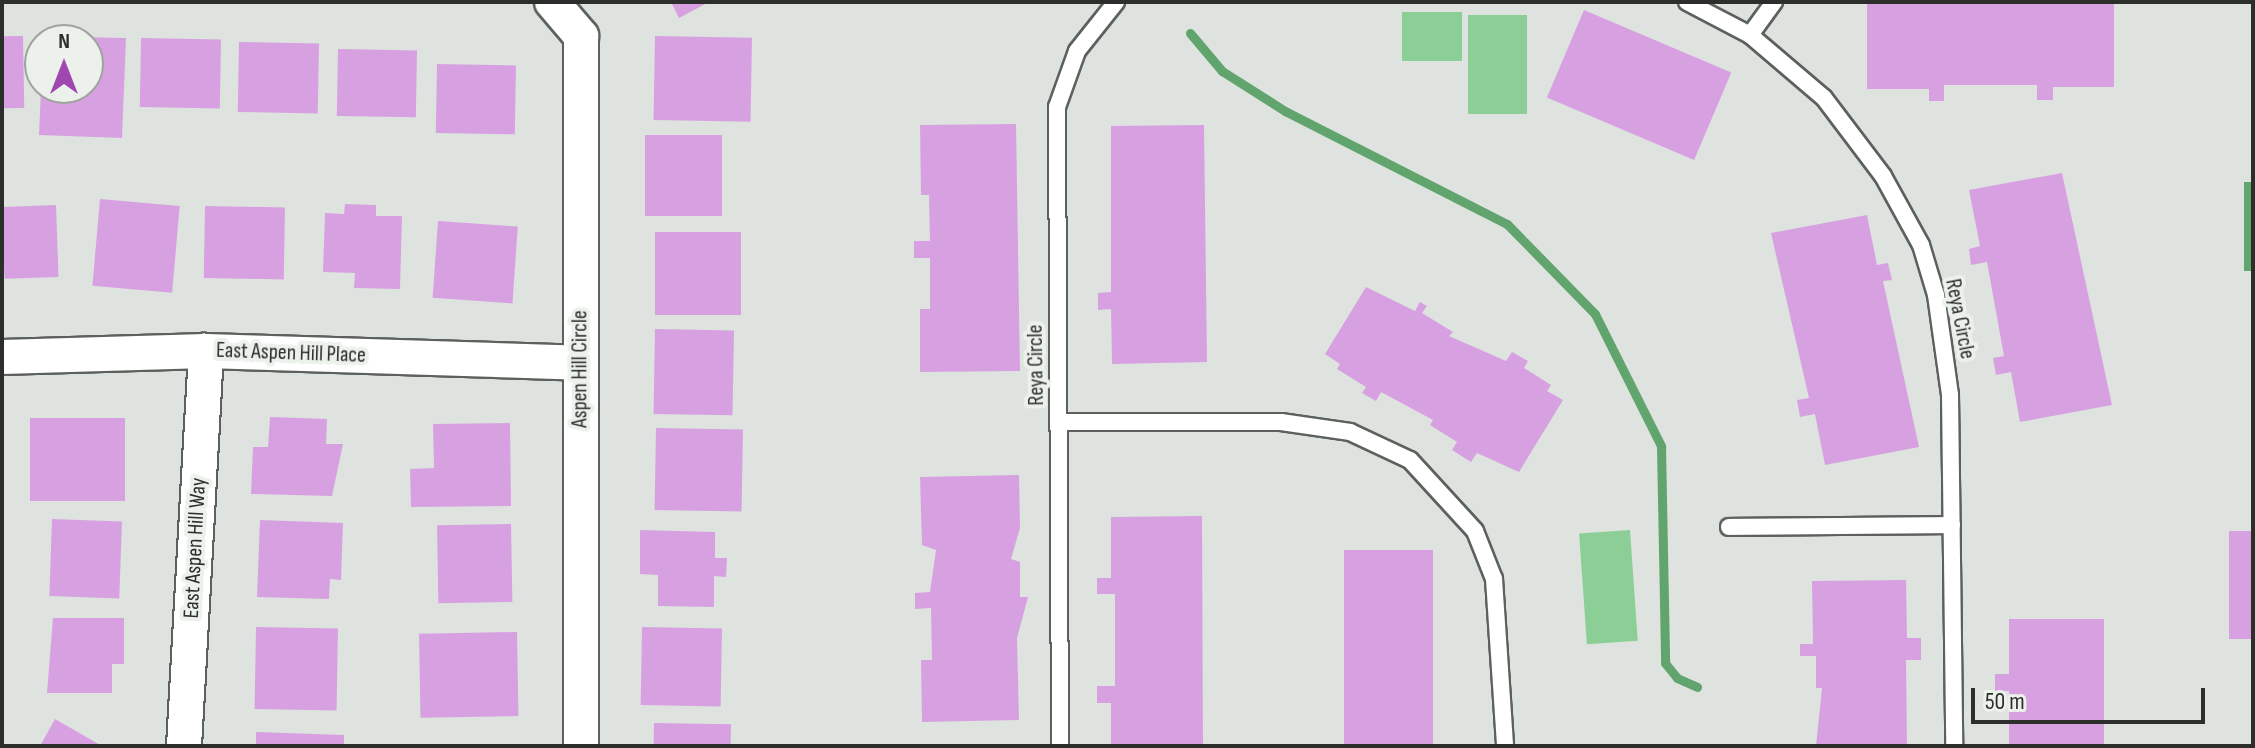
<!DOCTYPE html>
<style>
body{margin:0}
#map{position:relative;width:2255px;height:748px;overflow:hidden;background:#dee3df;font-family:"Sofia Sans Condensed",sans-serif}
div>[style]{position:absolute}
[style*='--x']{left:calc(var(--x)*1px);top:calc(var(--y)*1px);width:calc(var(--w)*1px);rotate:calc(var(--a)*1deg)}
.green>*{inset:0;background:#8ccf96;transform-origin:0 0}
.water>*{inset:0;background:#61a46d;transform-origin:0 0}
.stream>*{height:9px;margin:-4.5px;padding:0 4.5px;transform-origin:4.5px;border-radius:4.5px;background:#61a46d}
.building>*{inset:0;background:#d7a1e1;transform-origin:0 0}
.roads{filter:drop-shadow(2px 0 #5d615d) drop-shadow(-2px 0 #5d615d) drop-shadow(0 2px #5d615d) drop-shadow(0 -2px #5d615d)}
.service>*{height:16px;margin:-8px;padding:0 8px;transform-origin:8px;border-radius:8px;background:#fff}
.minor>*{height:34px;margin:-17px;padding:0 17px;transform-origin:17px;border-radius:17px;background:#fff}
span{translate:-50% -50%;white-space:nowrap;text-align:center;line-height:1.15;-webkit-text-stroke:8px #ecf1ec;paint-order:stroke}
.street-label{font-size:22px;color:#2c2e2c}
.frame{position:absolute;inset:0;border:4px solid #2c2e2c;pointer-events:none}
.north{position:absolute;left:24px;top:24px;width:80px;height:80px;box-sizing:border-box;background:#ecf1ec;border:2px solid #9fa39f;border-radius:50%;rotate:0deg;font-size:22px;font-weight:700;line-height:32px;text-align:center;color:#2c2e2c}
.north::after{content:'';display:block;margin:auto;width:28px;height:36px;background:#a147b2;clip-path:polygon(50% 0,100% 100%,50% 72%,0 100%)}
.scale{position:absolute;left:1971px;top:688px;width:234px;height:36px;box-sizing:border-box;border:4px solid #2c2e2c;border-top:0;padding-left:10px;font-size:24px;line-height:28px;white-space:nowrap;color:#2c2e2c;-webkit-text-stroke:6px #ecf1ec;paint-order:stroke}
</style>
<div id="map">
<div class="green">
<i style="left:1402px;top:12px;width:60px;height:49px"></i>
<i style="left:1468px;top:15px;width:59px;height:99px"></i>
<i style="left:1630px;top:530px;width:111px;height:51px;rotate:86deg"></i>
</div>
<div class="water">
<i style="left:2244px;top:182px;width:9px;height:89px"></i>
</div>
<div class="stream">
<i style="--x:1190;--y:33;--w:50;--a:49.9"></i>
<i style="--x:1222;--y:71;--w:75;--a:32.4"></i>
<i style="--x:1285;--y:111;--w:249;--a:27"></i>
<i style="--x:1507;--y:224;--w:126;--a:45.6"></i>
<i style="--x:1595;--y:314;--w:148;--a:63.4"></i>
<i style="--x:1661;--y:446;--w:217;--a:88.9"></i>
<i style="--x:1665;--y:663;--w:19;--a:51"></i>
<i style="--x:1677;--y:678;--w:22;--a:24"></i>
</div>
<div class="building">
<i style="clip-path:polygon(671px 2px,709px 2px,679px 18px)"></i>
<i style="clip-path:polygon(1867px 2px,2114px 2px,2114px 87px,2053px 87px,2053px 100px,2037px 100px,2037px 85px,1944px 85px,1944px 101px,1929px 101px,1929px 89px,1867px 89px)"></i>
<i style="left:1584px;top:10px;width:160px;height:95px;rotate:23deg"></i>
<i style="left:23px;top:36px;width:72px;height:21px;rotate:89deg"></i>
<i style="left:655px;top:36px;width:97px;height:84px;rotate:1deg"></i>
<i style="clip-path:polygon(77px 37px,126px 38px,122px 138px,39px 135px,41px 88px,88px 88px,88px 40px)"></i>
<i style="left:141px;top:38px;width:80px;height:69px;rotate:1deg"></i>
<i style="left:239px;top:42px;width:80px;height:70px;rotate:1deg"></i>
<i style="left:338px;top:49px;width:79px;height:67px;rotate:1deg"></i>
<i style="left:437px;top:64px;width:79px;height:69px;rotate:1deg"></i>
<i style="clip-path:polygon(1016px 124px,1020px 371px,920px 372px,920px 309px,930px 309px,930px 258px,914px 258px,914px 241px,930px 241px,929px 195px,921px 195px,920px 125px)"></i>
<i style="clip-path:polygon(1204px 125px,1207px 362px,1112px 364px,1111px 309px,1098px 310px,1098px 293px,1111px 292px,1111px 126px)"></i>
<i style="left:645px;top:135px;width:77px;height:81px"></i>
<i style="clip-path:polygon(2062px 173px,2112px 405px,2020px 422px,2011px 372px,1996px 375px,1993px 358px,2004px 356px,1987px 262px,1971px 265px,1969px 249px,1980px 246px,1969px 190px)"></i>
<i style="left:100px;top:199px;width:80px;height:87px;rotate:5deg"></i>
<i style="clip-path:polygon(345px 204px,376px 205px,376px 216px,402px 216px,400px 289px,354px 288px,355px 273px,323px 272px,325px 213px,344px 214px)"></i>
<i style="left:56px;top:205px;width:72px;height:54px;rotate:88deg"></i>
<i style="left:205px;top:206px;width:80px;height:72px;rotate:1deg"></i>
<i style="clip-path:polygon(1867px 215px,1877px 265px,1888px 263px,1892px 280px,1883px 281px,1919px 447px,1825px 465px,1815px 414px,1800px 417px,1797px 400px,1809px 398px,1771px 233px)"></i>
<i style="left:438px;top:221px;width:80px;height:77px;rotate:4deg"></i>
<i style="left:655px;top:232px;width:86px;height:83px"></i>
<i style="clip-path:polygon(1366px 287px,1415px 311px,1420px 302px,1427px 306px,1422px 313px,1453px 332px,1449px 336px,1506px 361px,1512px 352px,1528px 361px,1524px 368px,1551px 385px,1547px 391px,1563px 400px,1519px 472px,1477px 453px,1471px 462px,1452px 450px,1457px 442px,1430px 425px,1433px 420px,1381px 392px,1376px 401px,1362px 393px,1366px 387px,1337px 369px,1340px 364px,1325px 354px)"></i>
<i style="left:655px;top:329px;width:79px;height:85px;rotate:1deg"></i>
<i style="clip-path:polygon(270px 417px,327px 419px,326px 444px,343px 444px,332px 496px,251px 494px,253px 447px,268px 447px)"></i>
<i style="left:30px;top:418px;width:95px;height:83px"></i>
<i style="clip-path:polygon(510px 423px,511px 506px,411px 507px,410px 469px,434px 468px,433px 424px)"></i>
<i style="left:656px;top:428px;width:87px;height:82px;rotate:1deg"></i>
<i style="clip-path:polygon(1019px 475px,1020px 528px,1011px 559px,1020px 562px,1020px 597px,1028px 597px,1017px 638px,1019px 720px,922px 722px,921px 660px,932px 660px,931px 608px,915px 609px,915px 593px,930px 592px,936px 550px,922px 545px,920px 477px)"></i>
<i style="clip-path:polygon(1202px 516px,1203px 746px,1111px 746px,1111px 703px,1097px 703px,1097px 686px,1115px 686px,1115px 594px,1097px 594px,1097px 578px,1111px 578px,1111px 517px)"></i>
<i style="left:52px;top:519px;width:70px;height:77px;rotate:2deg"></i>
<i style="clip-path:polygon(260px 520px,343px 523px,341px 580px,330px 579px,329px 599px,257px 597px)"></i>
<i style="left:511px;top:524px;width:78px;height:74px;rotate:89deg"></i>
<i style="clip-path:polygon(640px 530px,715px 532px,715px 558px,727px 558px,726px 577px,714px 576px,714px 607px,658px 606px,658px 575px,640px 574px)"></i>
<i style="left:2229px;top:531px;width:24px;height:108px"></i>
<i style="left:1344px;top:550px;width:89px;height:196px"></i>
<i style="clip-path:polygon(1906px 580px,1907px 638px,1921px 638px,1921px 660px,1906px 660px,1907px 746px,1816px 746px,1822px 688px,1816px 688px,1816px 656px,1800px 656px,1800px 644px,1813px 644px,1812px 581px)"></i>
<i style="clip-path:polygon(53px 618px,124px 618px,124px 664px,112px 664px,112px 693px,47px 693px)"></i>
<i style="clip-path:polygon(2009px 619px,2104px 619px,2104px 746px,2009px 746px,2009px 691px,1995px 691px,1995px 674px,2009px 674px)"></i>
<i style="left:256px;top:627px;width:82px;height:82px;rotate:1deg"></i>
<i style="left:642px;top:627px;width:80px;height:78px;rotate:1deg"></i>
<i style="left:517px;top:632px;width:84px;height:98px;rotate:89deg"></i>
<i style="clip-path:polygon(55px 719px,102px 746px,40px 746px)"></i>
<i style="left:654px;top:723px;width:77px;height:23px;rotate:1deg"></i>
<i style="clip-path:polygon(256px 732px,344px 735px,344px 746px,256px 746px)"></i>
</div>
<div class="roads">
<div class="service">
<i style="--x:1687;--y:2;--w:71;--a:27.6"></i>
<i style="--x:1750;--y:35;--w:97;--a:40.4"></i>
<i style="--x:1824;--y:98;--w:98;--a:52.9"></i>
<i style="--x:1883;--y:176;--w:79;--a:61.2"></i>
<i style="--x:1921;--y:245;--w:52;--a:73.3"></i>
<i style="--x:1936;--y:295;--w:101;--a:82"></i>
<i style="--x:1950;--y:395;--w:351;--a:89.3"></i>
<i style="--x:1750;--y:35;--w:41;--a:-54"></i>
<i style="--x:1058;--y:422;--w:223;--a:0"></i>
<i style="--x:1281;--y:422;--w:70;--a:8.2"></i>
<i style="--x:1350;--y:432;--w:66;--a:25"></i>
<i style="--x:1410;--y:460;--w:96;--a:47.5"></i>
<i style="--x:1475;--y:531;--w:52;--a:68.4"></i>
<i style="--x:1494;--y:579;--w:167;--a:86.2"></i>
<i style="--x:1729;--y:527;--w:223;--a:-0.5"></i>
<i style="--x:1060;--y:746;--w:639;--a:-90.27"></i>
<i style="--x:1057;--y:107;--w:59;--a:-70.3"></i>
<i style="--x:1077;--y:51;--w:63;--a:-51.5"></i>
</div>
<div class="minor">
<i style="--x:552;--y:2;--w:45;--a:49.5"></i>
<i style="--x:581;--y:36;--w:710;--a:90"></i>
<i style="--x:2;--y:357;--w:204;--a:-1.7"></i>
<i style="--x:206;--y:351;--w:374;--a:1.8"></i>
<i style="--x:184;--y:746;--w:396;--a:-86.8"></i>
</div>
</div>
<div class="street-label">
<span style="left:1960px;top:319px;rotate:79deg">Reya Circle</span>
<span style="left:291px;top:353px;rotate:2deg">East Aspen Hill Place</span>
<span style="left:1036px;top:365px;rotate:-91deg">Reya Circle</span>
<span style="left:580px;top:369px;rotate:-90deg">Aspen Hill Circle</span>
<span style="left:195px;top:548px;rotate:-87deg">East Aspen Hill Way</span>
</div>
<div class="frame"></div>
<div class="north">N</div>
<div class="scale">50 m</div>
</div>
